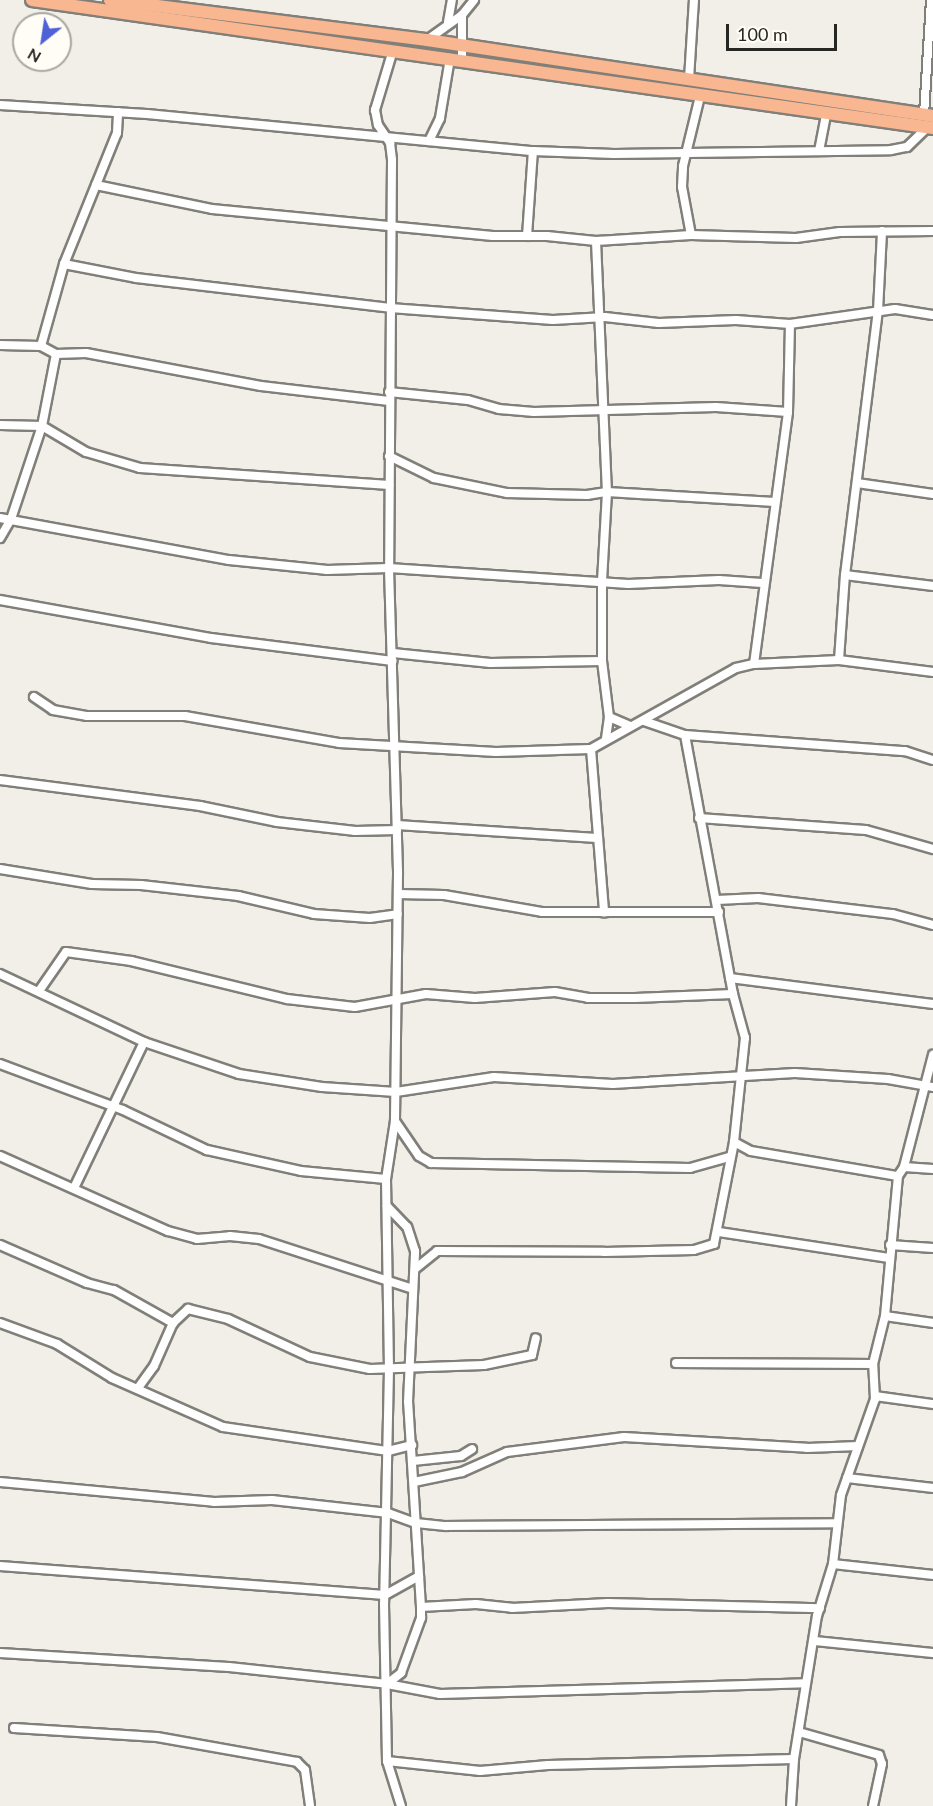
<!DOCTYPE html>
<style>
body{margin:0}
#map{position:relative;width:933px;height:1806px;overflow:hidden;background:#f1efe8;font-family:Lato,sans-serif}
div>[style]{position:absolute}
[style*='--x']{left:calc(var(--x)*1px);top:calc(var(--y)*1px);width:calc(var(--w)*1px);rotate:calc(var(--a)*1deg)}
.roads{filter:drop-shadow(2px 0 #817f79) drop-shadow(-2px 0 #817f79) drop-shadow(0 2px #817f79) drop-shadow(0 -2px #817f79)}
.minor>*{height:8px;margin:-4px;padding:0 4px;transform-origin:4px;border-radius:4px;background:#fff}
.highway>*{height:12px;margin:-6px;padding:0 6px;transform-origin:6px;border-radius:6px;background:#f8b791}
span{translate:-50% -50%;white-space:nowrap;text-align:center;line-height:1.15;-webkit-text-stroke:4.5px #fffdf5;paint-order:stroke}
.north{position:absolute;left:12px;top:12px;width:60px;height:60px;box-sizing:border-box;background:#fffdf5;border:2px solid #a8a7a1;border-radius:50%;rotate:210deg;font-size:16px;font-weight:700;line-height:24px;text-align:center;color:#262623}
.north::after{content:'';display:block;margin:auto;width:21px;height:27px;background:#4e61d7;clip-path:polygon(50% 0,100% 100%,50% 72%,0 100%)}
.scale{position:absolute;left:726px;top:24px;width:111px;height:27px;box-sizing:border-box;border:3px solid #262623;border-top:0;padding-left:8px;font-size:18px;line-height:21px;white-space:nowrap;color:#262623;-webkit-text-stroke:4px #fffdf5;paint-order:stroke}
</style>
<div id="map">
<div class="roads">
<div class="minor">
<i style="--x:462;--y:15;--w:45;--a:90"></i>
<i style="--x:448;--y:22;--w:22;--a:-80"></i>
<i style="--x:427;--y:40;--w:43;--a:-35.5"></i>
<i style="--x:462;--y:15;--w:19;--a:-51"></i>
<i style="--x:393;--y:50;--w:63;--a:106.7"></i>
<i style="--x:375;--y:110;--w:15;--a:79"></i>
<i style="--x:378;--y:125;--w:22;--a:56"></i>
<i style="--x:390;--y:143;--w:17;--a:83"></i>
<i style="--x:392;--y:160;--w:408;--a:90.4"></i>
<i style="--x:389;--y:568;--w:306;--a:88.3"></i>
<i style="--x:398;--y:874;--w:247;--a:90.7"></i>
<i style="--x:395;--y:1121;--w:59;--a:98.8"></i>
<i style="--x:386;--y:1179;--w:190;--a:89.1"></i>
<i style="--x:389;--y:1369;--w:235;--a:91.2"></i>
<i style="--x:384;--y:1604;--w:157;--a:88.9"></i>
<i style="--x:387;--y:1761;--w:47;--a:72.7"></i>
<i style="--x:689;--y:79;--w:79;--a:-86.4"></i>
<i style="--x:0;--y:105;--w:147;--a:3.5"></i>
<i style="--x:147;--y:114;--w:388;--a:5.5"></i>
<i style="--x:533;--y:151;--w:81;--a:2.1"></i>
<i style="--x:614;--y:154;--w:277;--a:-0.8"></i>
<i style="--x:891;--y:150;--w:16;--a:-11"></i>
<i style="--x:907;--y:147;--w:29;--a:-44"></i>
<i style="--x:924;--y:115;--w:115;--a:-86.5"></i>
<i style="--x:429;--y:141;--w:25;--a:-64"></i>
<i style="--x:440;--y:118;--w:61;--a:-80.5"></i>
<i style="--x:819;--y:151;--w:38;--a:-79"></i>
<i style="--x:96;--y:185;--w:118;--a:11.7"></i>
<i style="--x:212;--y:209;--w:282;--a:5.5"></i>
<i style="--x:493;--y:236;--w:54;--a:0"></i>
<i style="--x:547;--y:236;--w:49;--a:5.8"></i>
<i style="--x:596;--y:241;--w:95;--a:-3.6"></i>
<i style="--x:691;--y:235;--w:105;--a:1.6"></i>
<i style="--x:796;--y:238;--w:44;--a:-7.8"></i>
<i style="--x:840;--y:232;--w:93;--a:-0.6"></i>
<i style="--x:691;--y:235;--w:49;--a:-100.6"></i>
<i style="--x:682;--y:187;--w:21;--a:-87"></i>
<i style="--x:683;--y:166;--w:72;--a:-76.3"></i>
<i style="--x:527;--y:236;--w:85;--a:-86"></i>
<i style="--x:596;--y:241;--w:251;--a:87.5"></i>
<i style="--x:607;--y:492;--w:90;--a:93.2"></i>
<i style="--x:602;--y:582;--w:79;--a:90"></i>
<i style="--x:602;--y:661;--w:56;--a:82.9"></i>
<i style="--x:609;--y:717;--w:21;--a:98"></i>
<i style="--x:64;--y:264;--w:73;--a:11"></i>
<i style="--x:136;--y:278;--w:256;--a:6.7"></i>
<i style="--x:390;--y:308;--w:163;--a:4.2"></i>
<i style="--x:553;--y:320;--w:52;--a:-3.3"></i>
<i style="--x:605;--y:317;--w:54;--a:6.3"></i>
<i style="--x:659;--y:323;--w:77;--a:-2.2"></i>
<i style="--x:736;--y:320;--w:54;--a:4.2"></i>
<i style="--x:790;--y:324;--w:106;--a:-8.1"></i>
<i style="--x:895;--y:309;--w:38;--a:9"></i>
<i style="--x:0;--y:345;--w:41;--a:1.4"></i>
<i style="--x:41;--y:346;--w:17;--a:28"></i>
<i style="--x:56;--y:354;--w:30;--a:-2"></i>
<i style="--x:86;--y:353;--w:178;--a:10.7"></i>
<i style="--x:261;--y:386;--w:129;--a:6.7"></i>
<i style="--x:41;--y:346;--w:85;--a:-74.3"></i>
<i style="--x:64;--y:264;--w:141;--a:-68"></i>
<i style="--x:117;--y:133;--w:21;--a:-87"></i>
<i style="--x:389;--y:392;--w:79;--a:5.8"></i>
<i style="--x:468;--y:400;--w:32;--a:16"></i>
<i style="--x:499;--y:409;--w:35;--a:5"></i>
<i style="--x:534;--y:412;--w:182;--a:-1.6"></i>
<i style="--x:716;--y:407;--w:72;--a:4"></i>
<i style="--x:0;--y:425;--w:42;--a:1.4"></i>
<i style="--x:42;--y:426;--w:51;--a:30.6"></i>
<i style="--x:86;--y:452;--w:56;--a:16.5"></i>
<i style="--x:140;--y:468;--w:250;--a:3.9"></i>
<i style="--x:389;--y:456;--w:50;--a:26.1"></i>
<i style="--x:434;--y:478;--w:75;--a:11.6"></i>
<i style="--x:507;--y:493;--w:80;--a:1.4"></i>
<i style="--x:587;--y:495;--w:20;--a:-9"></i>
<i style="--x:607;--y:492;--w:168;--a:3.4"></i>
<i style="--x:857;--y:483;--w:77;--a:8.2"></i>
<i style="--x:0;--y:518;--w:233;--a:10.4"></i>
<i style="--x:229;--y:560;--w:99;--a:5.8"></i>
<i style="--x:327;--y:570;--w:62;--a:-1.8"></i>
<i style="--x:389;--y:568;--w:240;--a:3.8"></i>
<i style="--x:628;--y:584;--w:91;--a:-2.5"></i>
<i style="--x:719;--y:580;--w:43;--a:4"></i>
<i style="--x:0;--y:538;--w:22;--a:-60"></i>
<i style="--x:11;--y:519;--w:98;--a:-71.6"></i>
<i style="--x:42;--y:426;--w:73;--a:-79"></i>
<i style="--x:845;--y:575;--w:89;--a:7.1"></i>
<i style="--x:0;--y:600;--w:214;--a:10.2"></i>
<i style="--x:211;--y:638;--w:183;--a:7.2"></i>
<i style="--x:393;--y:653;--w:98;--a:5.9"></i>
<i style="--x:490;--y:663;--w:112;--a:-1"></i>
<i style="--x:839;--y:660;--w:85;--a:-86"></i>
<i style="--x:845;--y:575;--w:266;--a:-82.9"></i>
<i style="--x:878;--y:311;--w:80;--a:-87.1"></i>
<i style="--x:754;--y:664;--w:254;--a:-82.3"></i>
<i style="--x:788;--y:412;--w:88;--a:-88.7"></i>
<i style="--x:34;--y:697;--w:23;--a:34"></i>
<i style="--x:53;--y:710;--w:35;--a:10"></i>
<i style="--x:87;--y:716;--w:98;--a:0"></i>
<i style="--x:185;--y:716;--w:156;--a:9.9"></i>
<i style="--x:339;--y:743;--w:157;--a:3.3"></i>
<i style="--x:496;--y:752;--w:95;--a:-1.8"></i>
<i style="--x:591;--y:749;--w:166;--a:-29.2"></i>
<i style="--x:736;--y:668;--w:18;--a:-13"></i>
<i style="--x:754;--y:664;--w:85;--a:-2.7"></i>
<i style="--x:839;--y:660;--w:95;--a:7.3"></i>
<i style="--x:609;--y:717;--w:21;--a:23"></i>
<i style="--x:644;--y:721;--w:43;--a:18.9"></i>
<i style="--x:685;--y:735;--w:221;--a:4.2"></i>
<i style="--x:905;--y:751;--w:29;--a:18"></i>
<i style="--x:591;--y:749;--w:164;--a:85.4"></i>
<i style="--x:0;--y:780;--w:202;--a:7.4"></i>
<i style="--x:200;--y:806;--w:79;--a:11.7"></i>
<i style="--x:277;--y:822;--w:79;--a:6.6"></i>
<i style="--x:355;--y:831;--w:42;--a:-1.4"></i>
<i style="--x:699;--y:818;--w:167;--a:4.1"></i>
<i style="--x:866;--y:830;--w:70;--a:15.8"></i>
<i style="--x:397;--y:825;--w:200;--a:3.7"></i>
<i style="--x:0;--y:869;--w:93;--a:9.3"></i>
<i style="--x:92;--y:884;--w:49;--a:1.2"></i>
<i style="--x:141;--y:885;--w:98;--a:6.5"></i>
<i style="--x:238;--y:896;--w:78;--a:13.3"></i>
<i style="--x:314;--y:914;--w:56;--a:4.1"></i>
<i style="--x:370;--y:918;--w:28;--a:-8"></i>
<i style="--x:398;--y:894;--w:46;--a:1.2"></i>
<i style="--x:444;--y:895;--w:99;--a:9.8"></i>
<i style="--x:542;--y:912;--w:177;--a:0"></i>
<i style="--x:717;--y:900;--w:41;--a:-2.8"></i>
<i style="--x:758;--y:898;--w:136;--a:6.8"></i>
<i style="--x:893;--y:914;--w:41;--a:15.4"></i>
<i style="--x:0;--y:974;--w:159;--a:25.3"></i>
<i style="--x:144;--y:1042;--w:100;--a:18.6"></i>
<i style="--x:239;--y:1074;--w:84;--a:8.9"></i>
<i style="--x:322;--y:1087;--w:74;--a:3.9"></i>
<i style="--x:396;--y:1092;--w:99;--a:-8.7"></i>
<i style="--x:494;--y:1077;--w:119;--a:3.4"></i>
<i style="--x:613;--y:1084;--w:182;--a:-3.5"></i>
<i style="--x:795;--y:1073;--w:93;--a:3.7"></i>
<i style="--x:888;--y:1079;--w:46;--a:10.1"></i>
<i style="--x:730;--y:978;--w:205;--a:7.3"></i>
<i style="--x:39;--y:991;--w:47;--a:-55.3"></i>
<i style="--x:66;--y:952;--w:66;--a:7.9"></i>
<i style="--x:131;--y:961;--w:161;--a:13.7"></i>
<i style="--x:287;--y:999;--w:68;--a:6.7"></i>
<i style="--x:355;--y:1007;--w:72;--a:-10.4"></i>
<i style="--x:426;--y:994;--w:49;--a:4.7"></i>
<i style="--x:475;--y:998;--w:80;--a:-4.3"></i>
<i style="--x:555;--y:992;--w:34;--a:10"></i>
<i style="--x:588;--y:998;--w:47;--a:0"></i>
<i style="--x:635;--y:998;--w:98;--a:-2.3"></i>
<i style="--x:0;--y:1064;--w:131;--a:20.5"></i>
<i style="--x:123;--y:1110;--w:93;--a:25.5"></i>
<i style="--x:207;--y:1150;--w:96;--a:12.6"></i>
<i style="--x:301;--y:1171;--w:85;--a:5.4"></i>
<i style="--x:395;--y:1121;--w:42;--a:55.6"></i>
<i style="--x:419;--y:1156;--w:14;--a:30"></i>
<i style="--x:431;--y:1163;--w:259;--a:1.1"></i>
<i style="--x:690;--y:1168;--w:41;--a:-15.8"></i>
<i style="--x:734;--y:1142;--w:19;--a:28"></i>
<i style="--x:751;--y:1151;--w:149;--a:9.7"></i>
<i style="--x:0;--y:1156;--w:184;--a:24.1"></i>
<i style="--x:168;--y:1231;--w:30;--a:15"></i>
<i style="--x:197;--y:1239;--w:33;--a:-5"></i>
<i style="--x:230;--y:1236;--w:29;--a:6"></i>
<i style="--x:259;--y:1239;--w:162;--a:18"></i>
<i style="--x:904;--y:1167;--w:29;--a:4"></i>
<i style="--x:74;--y:1188;--w:162;--a:-64.4"></i>
<i style="--x:719;--y:1232;--w:172;--a:8.7"></i>
<i style="--x:0;--y:1245;--w:95;--a:23.6"></i>
<i style="--x:87;--y:1283;--w:28;--a:15"></i>
<i style="--x:114;--y:1290;--w:68;--a:29.2"></i>
<i style="--x:890;--y:1245;--w:43;--a:4"></i>
<i style="--x:415;--y:1269;--w:28;--a:-39"></i>
<i style="--x:437;--y:1251;--w:167;--a:0.3"></i>
<i style="--x:604;--y:1252;--w:90;--a:-1.3"></i>
<i style="--x:694;--y:1250;--w:21;--a:-17"></i>
<i style="--x:714;--y:1244;--w:104;--a:-78.9"></i>
<i style="--x:734;--y:1142;--w:105;--a:-84"></i>
<i style="--x:745;--y:1038;--w:46;--a:-105.3"></i>
<i style="--x:733;--y:994;--w:263;--a:-100.5"></i>
<i style="--x:885;--y:1316;--w:49;--a:8.3"></i>
<i style="--x:0;--y:1323;--w:61;--a:20.2"></i>
<i style="--x:57;--y:1344;--w:65;--a:31.7"></i>
<i style="--x:112;--y:1378;--w:121;--a:23.8"></i>
<i style="--x:223;--y:1427;--w:167;--a:8.3"></i>
<i style="--x:388;--y:1451;--w:25;--a:-14"></i>
<i style="--x:676;--y:1363;--w:197;--a:0.3"></i>
<i style="--x:138;--y:1388;--w:27;--a:-54"></i>
<i style="--x:154;--y:1366;--w:47;--a:-66.2"></i>
<i style="--x:173;--y:1323;--w:21;--a:-43"></i>
<i style="--x:188;--y:1309;--w:41;--a:14"></i>
<i style="--x:228;--y:1319;--w:90;--a:24.9"></i>
<i style="--x:310;--y:1357;--w:61;--a:11.3"></i>
<i style="--x:370;--y:1369;--w:114;--a:-2"></i>
<i style="--x:484;--y:1365;--w:49;--a:-11.8"></i>
<i style="--x:532;--y:1355;--w:17;--a:-77"></i>
<i style="--x:875;--y:1396;--w:59;--a:7.9"></i>
<i style="--x:413;--y:1461;--w:48;--a:-5.9"></i>
<i style="--x:461;--y:1456;--w:13;--a:-32"></i>
<i style="--x:847;--y:1478;--w:87;--a:6.6"></i>
<i style="--x:0;--y:1482;--w:215;--a:5.3"></i>
<i style="--x:214;--y:1502;--w:58;--a:-2"></i>
<i style="--x:272;--y:1500;--w:117;--a:6.4"></i>
<i style="--x:388;--y:1513;--w:30;--a:20"></i>
<i style="--x:416;--y:1523;--w:30;--a:6"></i>
<i style="--x:446;--y:1526;--w:391;--a:-0.4"></i>
<i style="--x:414;--y:1482;--w:49;--a:-11.8"></i>
<i style="--x:462;--y:1472;--w:49;--a:-24"></i>
<i style="--x:507;--y:1452;--w:118;--a:-7.3"></i>
<i style="--x:624;--y:1437;--w:183;--a:3.4"></i>
<i style="--x:807;--y:1448;--w:51;--a:-2.2"></i>
<i style="--x:833;--y:1564;--w:101;--a:6.3"></i>
<i style="--x:0;--y:1566;--w:386;--a:4.3"></i>
<i style="--x:385;--y:1595;--w:39;--a:-29"></i>
<i style="--x:421;--y:1607;--w:55;--a:-3.1"></i>
<i style="--x:476;--y:1604;--w:36;--a:6"></i>
<i style="--x:512;--y:1608;--w:96;--a:-3"></i>
<i style="--x:608;--y:1603;--w:212;--a:1.4"></i>
<i style="--x:814;--y:1641;--w:120;--a:5.8"></i>
<i style="--x:0;--y:1653;--w:229;--a:3.5"></i>
<i style="--x:229;--y:1667;--w:159;--a:6.1"></i>
<i style="--x:387;--y:1684;--w:54;--a:10.7"></i>
<i style="--x:440;--y:1694;--w:366;--a:-1.7"></i>
<i style="--x:387;--y:1684;--w:18;--a:-38"></i>
<i style="--x:401;--y:1673;--w:59;--a:-70"></i>
<i style="--x:421;--y:1618;--w:11;--a:-90"></i>
<i style="--x:421;--y:1607;--w:205;--a:-93.6"></i>
<i style="--x:408;--y:1402;--w:151;--a:-87.3"></i>
<i style="--x:415;--y:1251;--w:25;--a:-108"></i>
<i style="--x:407;--y:1227;--w:29;--a:-134"></i>
<i style="--x:14;--y:1728;--w:143;--a:3.6"></i>
<i style="--x:157;--y:1737;--w:142;--a:10.1"></i>
<i style="--x:297;--y:1762;--w:11;--a:45"></i>
<i style="--x:305;--y:1770;--w:36;--a:82"></i>
<i style="--x:799;--y:1732;--w:83;--a:16"></i>
<i style="--x:879;--y:1755;--w:9;--a:72"></i>
<i style="--x:882;--y:1764;--w:43;--a:102.1"></i>
<i style="--x:387;--y:1761;--w:94;--a:6.1"></i>
<i style="--x:480;--y:1771;--w:68;--a:-5"></i>
<i style="--x:548;--y:1765;--w:246;--a:-1.4"></i>
<i style="--x:791;--y:1806;--w:47;--a:-86.3"></i>
<i style="--x:794;--y:1759;--w:145;--a:-80.9"></i>
<i style="--x:817;--y:1616;--w:54;--a:-72.9"></i>
<i style="--x:833;--y:1564;--w:69;--a:-83.4"></i>
<i style="--x:841;--y:1495;--w:102;--a:-70.5"></i>
<i style="--x:875;--y:1399;--w:35;--a:-93"></i>
<i style="--x:873;--y:1364;--w:49;--a:-76"></i>
<i style="--x:885;--y:1316;--w:141;--a:-84.7"></i>
<i style="--x:898;--y:1176;--w:11;--a:-56"></i>
<i style="--x:904;--y:1167;--w:116;--a:-75.5"></i>
</div>
<div class="highway">
<i style="--x:32;--y:0;--w:910;--a:8.09"></i>
<i style="--x:110;--y:0;--w:320;--a:7.2"></i>
<i style="--x:427;--y:40;--w:512;--a:8.54"></i>
</div>
</div>
<div class="north">N</div>
<div class="scale">100 m</div>
</div>
